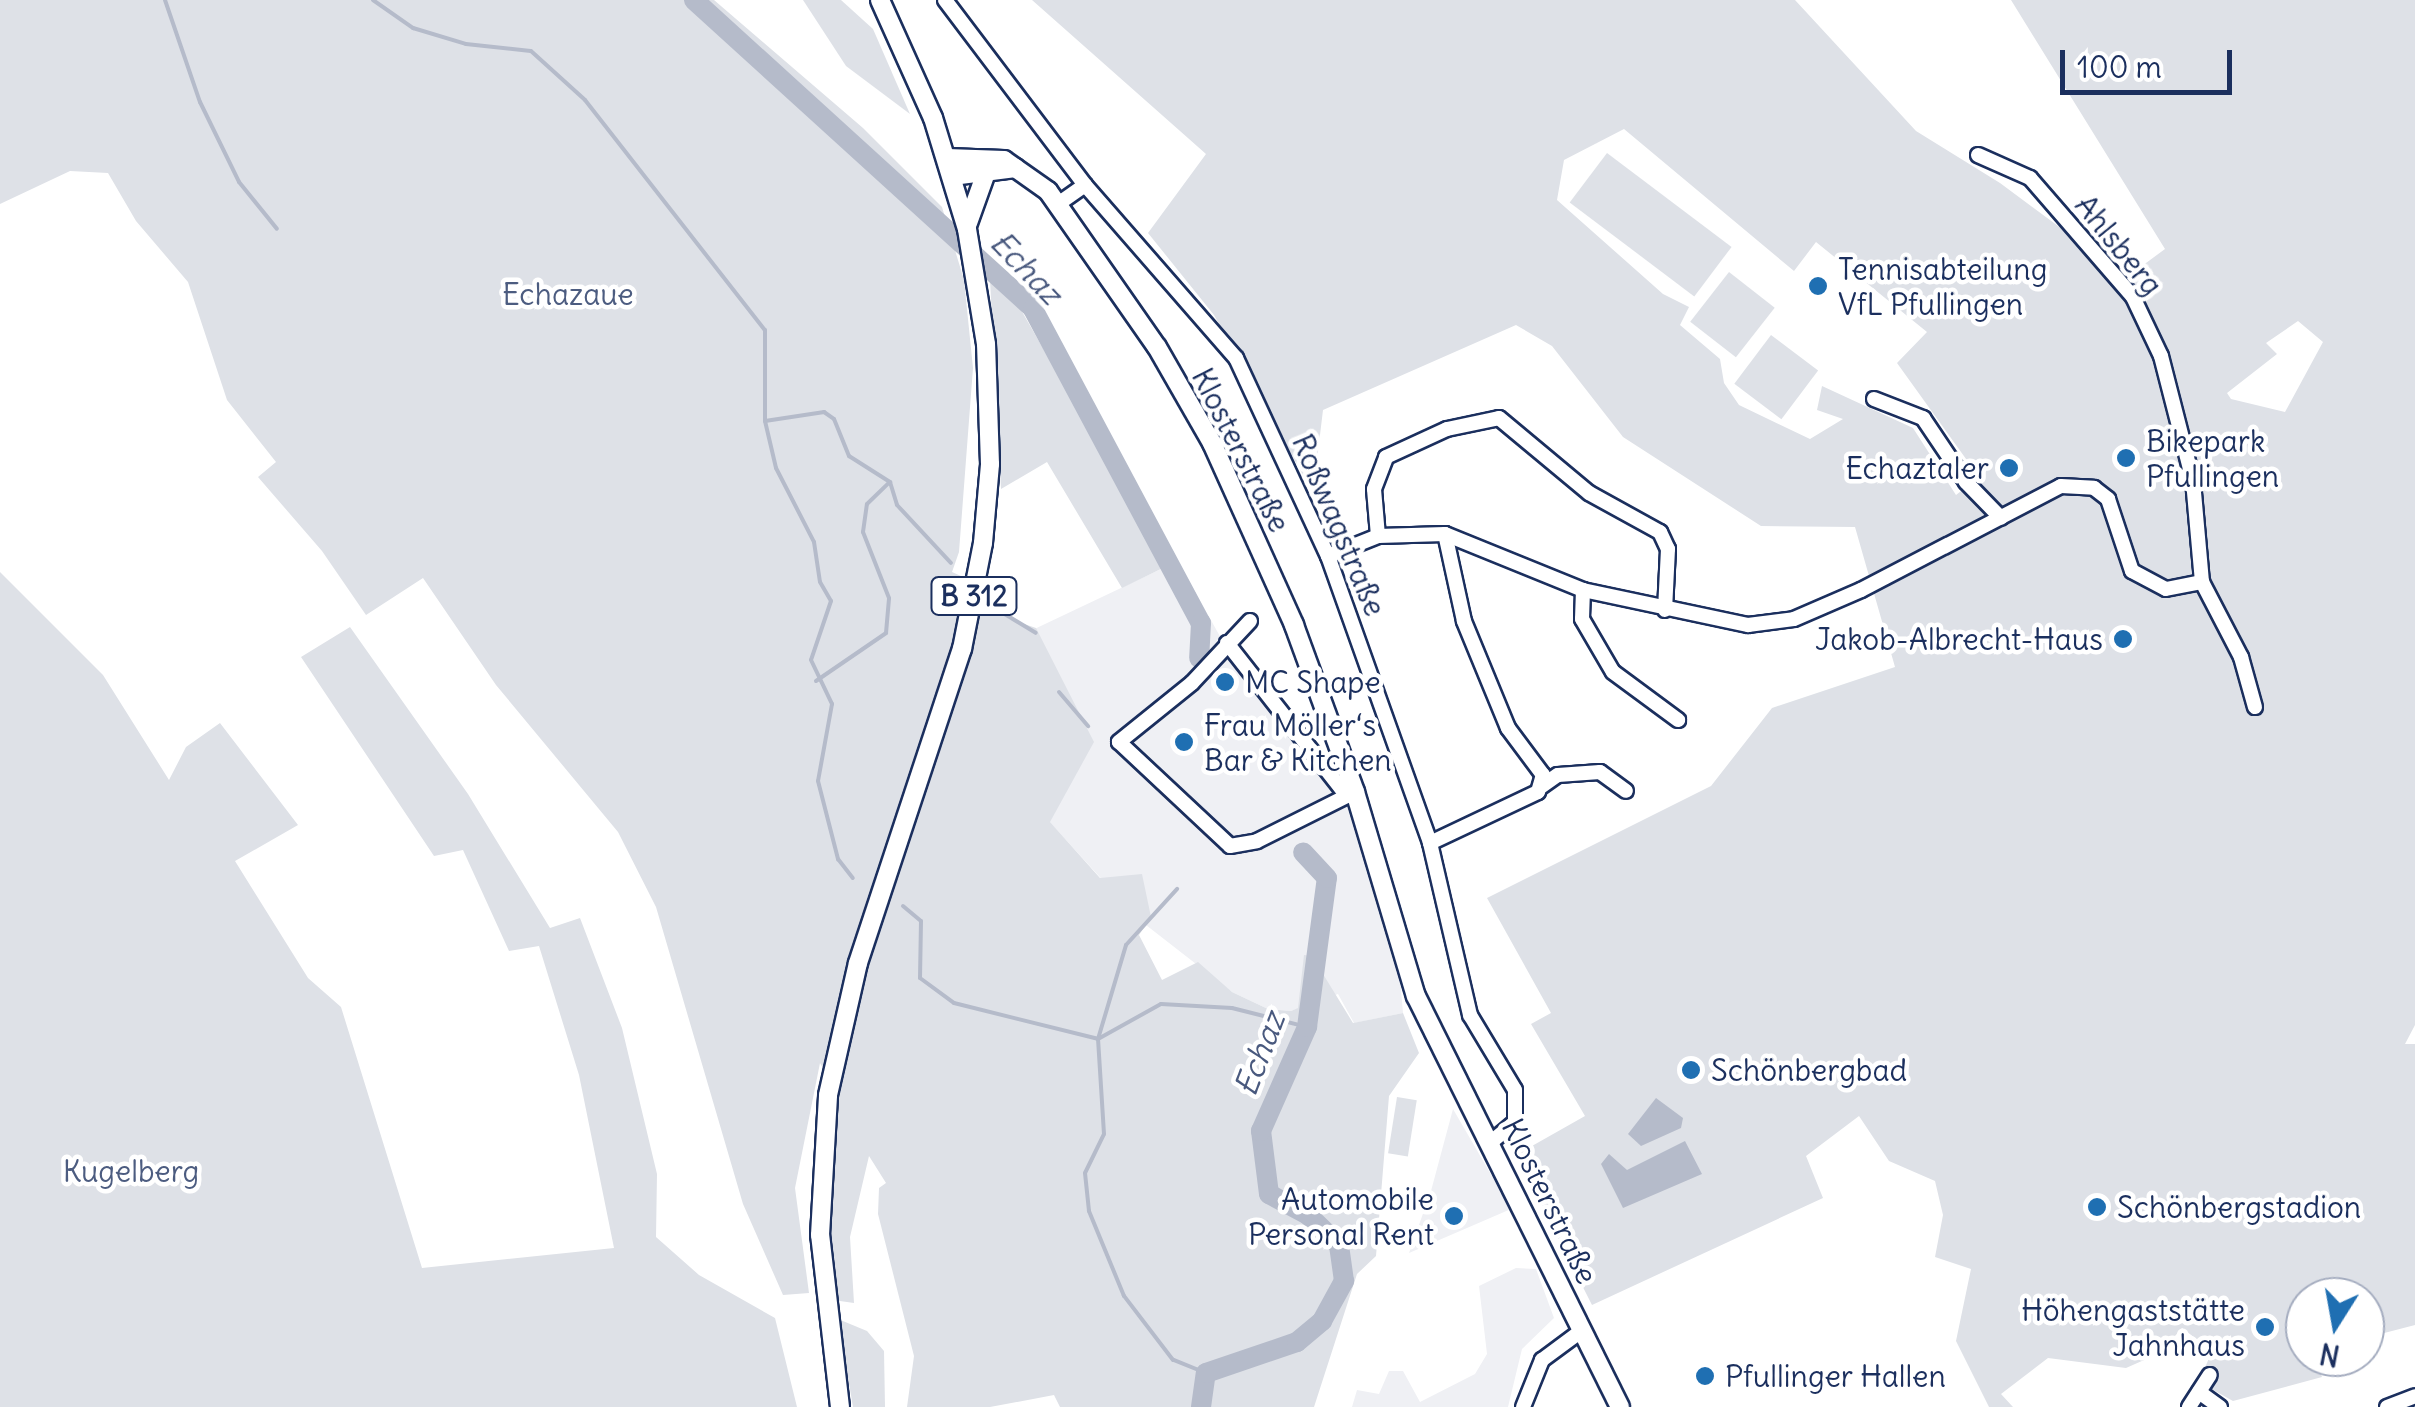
<!DOCTYPE html>
<meta charset="utf-8">
<style>
body{margin:0}
#map{position:relative;width:2415px;height:1407px;overflow:hidden;background:#fff;font-family:Delius,sans-serif}
div>[style]{position:absolute}
[style*='--x']{left:calc(var(--x)*1px);top:calc(var(--y)*1px);width:calc(var(--w)*1px);rotate:calc(var(--a)*1deg)}
.built>*{inset:0;background:#eff0f4}
.green>*{inset:0;background:#dee1e7;transform-origin:0 0}
.water>*{inset:0;background:#b5bbca}
.stream>*{height:4px;margin:-2px;padding:0 2px;transform-origin:2px;border-radius:2px;background:#b5bbca}
.river>*{height:20px;margin:-10px;padding:0 10px;transform-origin:10px;border-radius:10px;background:#b5bbca}
.roads{filter:drop-shadow(2px 0 #1b2f5e) drop-shadow(-2px 0 #1b2f5e) drop-shadow(0 2px #1b2f5e) drop-shadow(0 -2px #1b2f5e)}
.minor>*{height:14px;margin:-7px;padding:0 7px;transform-origin:7px;border-radius:7px;background:#fff}
.major>*{height:18px;margin:-9px;padding:0 9px;transform-origin:9px;border-radius:9px;background:#fff}
.dots>*{width:28px;height:28px;translate:-50% -50%;box-sizing:border-box;border:5px solid #fff;border-radius:50%}
span{translate:-50% -50%;white-space:nowrap;text-align:center;line-height:1.15;-webkit-text-stroke:9px #fff;paint-order:stroke}
.shield-label span{padding:2px 8px;background:#fff;border:2px solid;border-radius:8px;-webkit-text-stroke-width:0}
.shield-label{font-size:28px;color:#1b2f5e;font-weight:700}
.street-label{font-size:30px;color:#1b2f5e}
.poi-label{font-size:30px;color:#1b2f5e}
.left{translate:0 -50%;text-align:left}
.right{translate:-100% -50%;text-align:right}
.park-label{font-size:30px;color:#4c5c80}
.water-label{font-size:32px;color:#49597e;font-style:italic}
.north{position:absolute;left:2285px;top:1277px;width:100px;height:100px;box-sizing:border-box;background:#fff;border:2px solid #a4acbf;border-radius:50%;rotate:191deg;font-size:28px;font-weight:700;line-height:40px;text-align:center;color:#1b2f5e}
.north::after{content:'';display:block;margin:auto;width:35px;height:45px;background:#1f6fb2;clip-path:polygon(50% 0,100% 100%,50% 72%,0 100%)}
.scale{position:absolute;left:2060px;top:50px;width:172px;height:45px;box-sizing:border-box;border:5px solid #1b2f5e;border-top:0;padding-left:12px;font-size:30px;line-height:35px;white-space:nowrap;color:#1b2f5e;-webkit-text-stroke:8px #fff;paint-order:stroke}
</style>
<div id="map">
<div class="built">
<i style="clip-path:polygon(1178px 561px,1222px 640px,1350px 800px,1399px 967px,1403px 1013px,1354px 1023px,1338px 994px,1291px 1011px,1268px 1009px,1232px 992px,1137px 918px,1027px 797px,1007px 642px)"></i>
<i style="clip-path:polygon(1453px 1109px,1511px 1209px,1409px 1253px,1431px 1191px)"></i>
<i style="clip-path:polygon(1516px 1268px,1536px 1269px,1554px 1318px,1522px 1349px,1508px 1407px,1352px 1407px,1357px 1390px,1379px 1394px,1389px 1371px,1403px 1371px,1420px 1402px,1475px 1374px,1487px 1354px,1479px 1286px)"></i>
</div>
<div class="green">
<i style="clip-path:polygon(0 0,714px 0,863px 128px,942px 207px,964px 280px,973px 368px,959px 552px,952px 572px,979px 584px,990px 604px,1009px 619px,1036px 628px,1094px 742px,1050px 822px,1100px 878px,1142px 874px,1151px 917px,1139px 935px,1162px 980px,1198px 962px,1232px 992px,1268px 1009px,1291px 1011px,1298px 1008px,1304px 955px,1312px 956px,1353px 1023px,1403px 1013px,1419px 1053px,1389px 1096px,1376px 1256px,1357px 1274px,1314px 1407px,1060px 1407px,1054px 1395px,990px 1407px,907px 1407px,914px 1356px,878px 1214px,879px 1188px,886px 1183px,869px 1156px,850px 1237px,854px 1303px,833px 1300px,826px 1207px,839px 1098px,820px 1063px,795px 1188px,809px 1293px,783px 1295px,743px 1204px,656px 907px,618px 832px,496px 685px,423px 578px,366px 615px,322px 551px,258px 477px,276px 462px,227px 400px,188px 282px,136px 221px,108px 173px,70px 171px,0 204px)"></i>
<i style="clip-path:polygon(803px 0,841px 0,873px 29px,910px 114px,846px 66px)"></i>
<i style="clip-path:polygon(evenodd,1032px 0,1795px 0,1916px 131px,2000px 183px,2127px 277px,2165px 249px,2011px 0,2415px 0,2415px 1025px,2405px 1044px,2415px 1044px,2415px 1325px,2365px 1338px,2365px 1297px,2305px 1297px,2305px 1357px,2313px 1357px,2322px 1377px,2233px 1401px,2199px 1382px,2212px 1351px,2182px 1328px,2160px 1353px,2126px 1368px,2048px 1358px,2001px 1394px,2013px 1407px,1989px 1407px,1956px 1341px,1971px 1269px,1935px 1257px,1943px 1215px,1935px 1181px,1889px 1161px,1859px 1116px,1806px 1156px,1823px 1198px,1592px 1305px,1516px 1155px,1585px 1116px,1531px 1024px,1551px 1013px,1487px 898px,1711px 786px,1772px 708px,1895px 667px,1855px 527px,1761px 526px,1623px 437px,1552px 346px,1516px 325px,1323px 410px,1313px 493px,1214px 315px,1148px 233px,1206px 154px,1032px 0,1624px 129px,1794px 271px,1816px 242px,1927px 332px,1897px 363px,1979px 477px,1956px 495px,1913px 428px,1822px 386px,1817px 410px,1843px 419px,1810px 439px,1739px 405px,1724px 383px,1720px 359px,1680px 325px,1689px 307px,1663px 294px,1557px 200px,1564px 160px,1624px 129px,1032px 0,2298px 321px,2323px 342px,2285px 412px,2231px 399px,2227px 393px,2277px 354px,2266px 343px,2298px 321px)"></i>
<i style="left:1607px;top:153px;width:156px;height:62px;rotate:37deg"></i>
<i style="left:1729px;top:272px;width:58px;height:63px;rotate:38deg"></i>
<i style="clip-path:polygon(990px 280px,1016px 301px,1167px 566px,1122px 588px,1047px 462px,1001px 489px)"></i>
<i style="left:1771px;top:335px;width:59px;height:61px;rotate:37deg"></i>
<i style="clip-path:polygon(0 572px,103px 675px,169px 780px,186px 747px,220px 723px,298px 825px,235px 861px,308px 978px,341px 1007px,422px 1268px,614px 1248px,579px 1075px,539px 946px,509px 951px,463px 850px,434px 856px,301px 657px,350px 627px,468px 794px,550px 928px,580px 918px,622px 1028px,657px 1174px,656px 1237px,699px 1275px,775px 1318px,797px 1407px,0 1407px)"></i>
<i style="left:1397px;top:1097px;width:20px;height:57px;rotate:9deg"></i>
<i style="clip-path:polygon(838px 1319px,867px 1331px,884px 1351px,885px 1407px,853px 1407px)"></i>
</div>
<div class="water">
<i style="clip-path:polygon(1656px 1098px,1683px 1118px,1681px 1128px,1641px 1146px,1628px 1134px)"></i>
<i style="clip-path:polygon(1685px 1141px,1702px 1174px,1623px 1208px,1601px 1164px,1609px 1154px,1627px 1170px)"></i>
</div>
<div class="stream">
<i style="--x:165;--y:0;--w:108;--a:71.1"></i>
<i style="--x:200;--y:102;--w:89;--a:64"></i>
<i style="--x:239;--y:182;--w:60;--a:51"></i>
<i style="--x:373;--y:0;--w:49;--a:35"></i>
<i style="--x:413;--y:28;--w:55;--a:16.8"></i>
<i style="--x:466;--y:44;--w:65;--a:6.1"></i>
<i style="--x:531;--y:51;--w:73;--a:42.2"></i>
<i style="--x:585;--y:100;--w:292;--a:52"></i>
<i style="--x:765;--y:330;--w:91;--a:90"></i>
<i style="--x:765;--y:421;--w:48;--a:76.8"></i>
<i style="--x:776;--y:468;--w:83;--a:62.8"></i>
<i style="--x:814;--y:542;--w:40;--a:81.5"></i>
<i style="--x:820;--y:582;--w:22;--a:60"></i>
<i style="--x:831;--y:601;--w:62;--a:108.7"></i>
<i style="--x:811;--y:660;--w:49;--a:64.5"></i>
<i style="--x:832;--y:704;--w:78;--a:100.3"></i>
<i style="--x:818;--y:781;--w:81;--a:75.6"></i>
<i style="--x:838;--y:859;--w:24;--a:52"></i>
<i style="--x:765;--y:421;--w:60;--a:-8.7"></i>
<i style="--x:824;--y:412;--w:12;--a:35"></i>
<i style="--x:834;--y:419;--w:40;--a:68"></i>
<i style="--x:849;--y:456;--w:49;--a:32.4"></i>
<i style="--x:890;--y:482;--w:24;--a:73"></i>
<i style="--x:897;--y:505;--w:79;--a:47"></i>
<i style="--x:998;--y:610;--w:44;--a:31.2"></i>
<i style="--x:816;--y:681;--w:85;--a:-34.4"></i>
<i style="--x:886;--y:633;--w:35;--a:-85"></i>
<i style="--x:889;--y:598;--w:71;--a:-111.5"></i>
<i style="--x:863;--y:532;--w:28;--a:-82"></i>
<i style="--x:867;--y:504;--w:30;--a:-44"></i>
<i style="--x:1059;--y:692;--w:45;--a:49.5"></i>
<i style="--x:903;--y:906;--w:23;--a:40"></i>
<i style="--x:921;--y:921;--w:57;--a:91"></i>
<i style="--x:920;--y:978;--w:42;--a:36.3"></i>
<i style="--x:954;--y:1003;--w:148;--a:14"></i>
<i style="--x:1098;--y:1039;--w:98;--a:-73.4"></i>
<i style="--x:1126;--y:945;--w:76;--a:-47.7"></i>
<i style="--x:1206;--y:1373;--w:35;--a:-158"></i>
<i style="--x:1173;--y:1360;--w:81;--a:-127.4"></i>
<i style="--x:1124;--y:1296;--w:92;--a:-112.4"></i>
<i style="--x:1089;--y:1211;--w:38;--a:-96"></i>
<i style="--x:1085;--y:1173;--w:43;--a:-64"></i>
<i style="--x:1104;--y:1134;--w:95;--a:-93.6"></i>
<i style="--x:1098;--y:1039;--w:72;--a:-29.1"></i>
<i style="--x:1161;--y:1004;--w:71;--a:3.2"></i>
<i style="--x:1232;--y:1008;--w:77;--a:14.2"></i>
</div>
<div class="river">
<i style="--x:694;--y:0;--w:459;--a:42.3"></i>
<i style="--x:1033;--y:309;--w:356;--a:61.9"></i>
<i style="--x:1201;--y:623;--w:35;--a:93"></i>
<i style="--x:1201;--y:1407;--w:34;--a:-82"></i>
<i style="--x:1206;--y:1373;--w:96;--a:-18.8"></i>
<i style="--x:1297;--y:1342;--w:33;--a:-40"></i>
<i style="--x:1322;--y:1321;--w:46;--a:-61.2"></i>
<i style="--x:1344;--y:1281;--w:36;--a:-98"></i>
<i style="--x:1339;--y:1245;--w:43;--a:-135.9"></i>
<i style="--x:1308;--y:1215;--w:44;--a:-151.7"></i>
<i style="--x:1269;--y:1194;--w:64;--a:-97.2"></i>
<i style="--x:1261;--y:1131;--w:114;--a:-66.1"></i>
<i style="--x:1307;--y:1027;--w:150;--a:-82.4"></i>
<i style="--x:1327;--y:878;--w:35;--a:-133"></i>
</div>
<div class="roads">
<div class="minor">
<i style="--x:945;--y:0;--w:232;--a:52.9"></i>
<i style="--x:1085;--y:185;--w:230;--a:48.9"></i>
<i style="--x:1236;--y:358;--w:218;--a:65.1"></i>
<i style="--x:1328;--y:556;--w:305;--a:70.4"></i>
<i style="--x:1430;--y:843;--w:177;--a:76.9"></i>
<i style="--x:1470;--y:1015;--w:87;--a:59"></i>
<i style="--x:1515;--y:1090;--w:32;--a:90"></i>
<i style="--x:1515;--y:1122;--w:30;--a:140"></i>
<i style="--x:1978;--y:155;--w:57;--a:23.9"></i>
<i style="--x:2030;--y:178;--w:157;--a:49.1"></i>
<i style="--x:2133;--y:297;--w:65;--a:64.6"></i>
<i style="--x:2161;--y:356;--w:129;--a:75.6"></i>
<i style="--x:2193;--y:481;--w:101;--a:84.9"></i>
<i style="--x:2202;--y:582;--w:85;--a:62.5"></i>
<i style="--x:2241;--y:657;--w:52;--a:74.4"></i>
<i style="--x:1058;--y:204;--w:33;--a:-35"></i>
<i style="--x:1874;--y:399;--w:53;--a:21.2"></i>
<i style="--x:1923;--y:418;--w:77;--a:56.1"></i>
<i style="--x:1966;--y:482;--w:50;--a:45.8"></i>
<i style="--x:1378;--y:536;--w:47;--a:-94.9"></i>
<i style="--x:1374;--y:489;--w:34;--a:-69"></i>
<i style="--x:1386;--y:457;--w:67;--a:-24.7"></i>
<i style="--x:1447;--y:429;--w:53;--a:-11.9"></i>
<i style="--x:1499;--y:418;--w:117;--a:39.8"></i>
<i style="--x:1589;--y:493;--w:81;--a:28.8"></i>
<i style="--x:1660;--y:532;--w:19;--a:65"></i>
<i style="--x:1668;--y:549;--w:61;--a:92.8"></i>
<i style="--x:1328;--y:556;--w:54;--a:-21.8"></i>
<i style="--x:1378;--y:536;--w:67;--a:-1.7"></i>
<i style="--x:1445;--y:534;--w:149;--a:22.1"></i>
<i style="--x:1583;--y:590;--w:169;--a:12"></i>
<i style="--x:1748;--y:625;--w:46;--a:-7.4"></i>
<i style="--x:1794;--y:619;--w:73;--a:-23.4"></i>
<i style="--x:1861;--y:590;--w:225;--a:-27.5"></i>
<i style="--x:2061;--y:486;--w:33;--a:3"></i>
<i style="--x:2094;--y:488;--w:18;--a:38"></i>
<i style="--x:2108;--y:499;--w:76;--a:71.6"></i>
<i style="--x:2132;--y:571;--w:38;--a:28"></i>
<i style="--x:2166;--y:589;--w:37;--a:-11"></i>
<i style="--x:1583;--y:590;--w:29;--a:92"></i>
<i style="--x:1582;--y:619;--w:61;--a:59.7"></i>
<i style="--x:1613;--y:672;--w:81;--a:36.4"></i>
<i style="--x:1250;--y:621;--w:85;--a:133.1"></i>
<i style="--x:1192;--y:683;--w:94;--a:141.1"></i>
<i style="--x:1119;--y:742;--w:152;--a:43.1"></i>
<i style="--x:1230;--y:846;--w:27;--a:-10"></i>
<i style="--x:1257;--y:841;--w:110;--a:-26.6"></i>
<i style="--x:1227;--y:643;--w:194;--a:51.9"></i>
<i style="--x:1542;--y:786;--w:19;--a:-35"></i>
<i style="--x:1558;--y:775;--w:42;--a:-4.1"></i>
<i style="--x:1600;--y:772;--w:32;--a:36"></i>
<i style="--x:1430;--y:843;--w:119;--a:-25.3"></i>
<i style="--x:1538;--y:792;--w:18;--a:-74"></i>
<i style="--x:1543;--y:775;--w:59;--a:-126.7"></i>
<i style="--x:1508;--y:728;--w:116;--a:-112.4"></i>
<i style="--x:1464;--y:621;--w:89;--a:-102.3"></i>
<i style="--x:2199;--y:1392;--w:26;--a:36"></i>
<i style="--x:1523;--y:1407;--w:51;--a:-68"></i>
<i style="--x:1542;--y:1360;--w:49;--a:-36.6"></i>
<i style="--x:2189;--y:1407;--w:38;--a:-57"></i>
<i style="--x:2387;--y:1407;--w:30;--a:-21"></i>
</div>
<div class="major">
<i style="--x:947;--y:158;--w:57;--a:2"></i>
<i style="--x:1004;--y:160;--w:54;--a:35.2"></i>
<i style="--x:1048;--y:191;--w:190;--a:55.1"></i>
<i style="--x:1157;--y:347;--w:111;--a:60.2"></i>
<i style="--x:1212;--y:443;--w:200;--a:65.7"></i>
<i style="--x:1294;--y:625;--w:178;--a:69.9"></i>
<i style="--x:1355;--y:792;--w:213;--a:73.4"></i>
<i style="--x:1416;--y:996;--w:459;--a:63.6"></i>
<i style="--x:952;--y:176;--w:64;--a:-7.1"></i>
<i style="--x:968;--y:223;--w:56;--a:-70.3"></i>
<i style="--x:840;--y:1407;--w:173;--a:-96.6"></i>
<i style="--x:820;--y:1235;--w:140;--a:-86.7"></i>
<i style="--x:828;--y:1095;--w:135;--a:-77.2"></i>
<i style="--x:858;--y:963;--w:331;--a:-71.7"></i>
<i style="--x:962;--y:649;--w:108;--a:-78.8"></i>
<i style="--x:983;--y:543;--w:79;--a:-84.9"></i>
<i style="--x:990;--y:464;--w:120;--a:-91.9"></i>
<i style="--x:986;--y:344;--w:117;--a:-99.4"></i>
<i style="--x:967;--y:229;--w:116;--a:-107"></i>
<i style="--x:933;--y:118;--w:129;--a:-114.2"></i>
</div>
</div>
<div class="dots">
<i style="left:1818px;top:286px;background:#1f6fb2"></i>
<i style="left:2126px;top:458px;background:#1f6fb2"></i>
<i style="left:2009px;top:468px;background:#1f6fb2"></i>
<i style="left:2123px;top:639px;background:#1f6fb2"></i>
<i style="left:1225px;top:682px;background:#1f6fb2"></i>
<i style="left:1184px;top:742px;background:#1f6fb2"></i>
<i style="left:1691px;top:1070px;background:#1f6fb2"></i>
<i style="left:2097px;top:1207px;background:#1f6fb2"></i>
<i style="left:1454px;top:1216px;background:#1f6fb2"></i>
<i style="left:2265px;top:1327px;background:#1f6fb2"></i>
<i style="left:1705px;top:1376px;background:#1f6fb2"></i>
</div>
<div class="shield-label">
<span style="left:974px;top:596px">B 312</span>
</div>
<div class="street-label">
<span style="left:2119px;top:245px;rotate:51deg">Ahlsberg</span>
<span style="left:1241px;top:450px;rotate:63deg">Klosterstraße</span>
<span style="left:1339px;top:525px;rotate:67deg">Roßwagstraße</span>
<span style="left:1550px;top:1201px;rotate:64deg">Klosterstraße</span>
</div>
<div class="poi-label">
<span class="left" style="left:1838px;top:286px">Tennisabteilung<br>VfL Pfullingen</span>
<span class="left" style="left:2146px;top:458px">Bikepark<br>Pfullingen</span>
<span class="right" style="left:1989px;top:468px">Echaztaler</span>
<span class="right" style="left:2103px;top:639px">Jakob-Albrecht-Haus</span>
<span class="left" style="left:1245px;top:682px">MC Shape</span>
<span class="left" style="left:1204px;top:742px">Frau Möller‘s<br>Bar &amp; Kitchen</span>
<span class="left" style="left:1711px;top:1070px">Schönbergbad</span>
<span class="right" style="left:1434px;top:1216px">Automobile<br>Personal Rent</span>
<span class="left" style="left:2117px;top:1207px">Schönbergstadion</span>
<span class="right" style="left:2245px;top:1327px">Höhengaststätte<br>Jahnhaus</span>
<span class="left" style="left:1725px;top:1376px">Pfullinger Hallen</span>
</div>
<div class="park-label">
<span style="left:568px;top:294px">Echazaue</span>
<span style="left:131px;top:1171px">Kugelberg</span>
</div>
<div class="water-label">
<span style="left:1026px;top:268px;rotate:46deg">Echaz</span>
<span style="left:1260px;top:1054px;rotate:-69deg">Echaz</span>
</div>
<div class="north">N</div>
<div class="scale">100 m</div>
</div>
